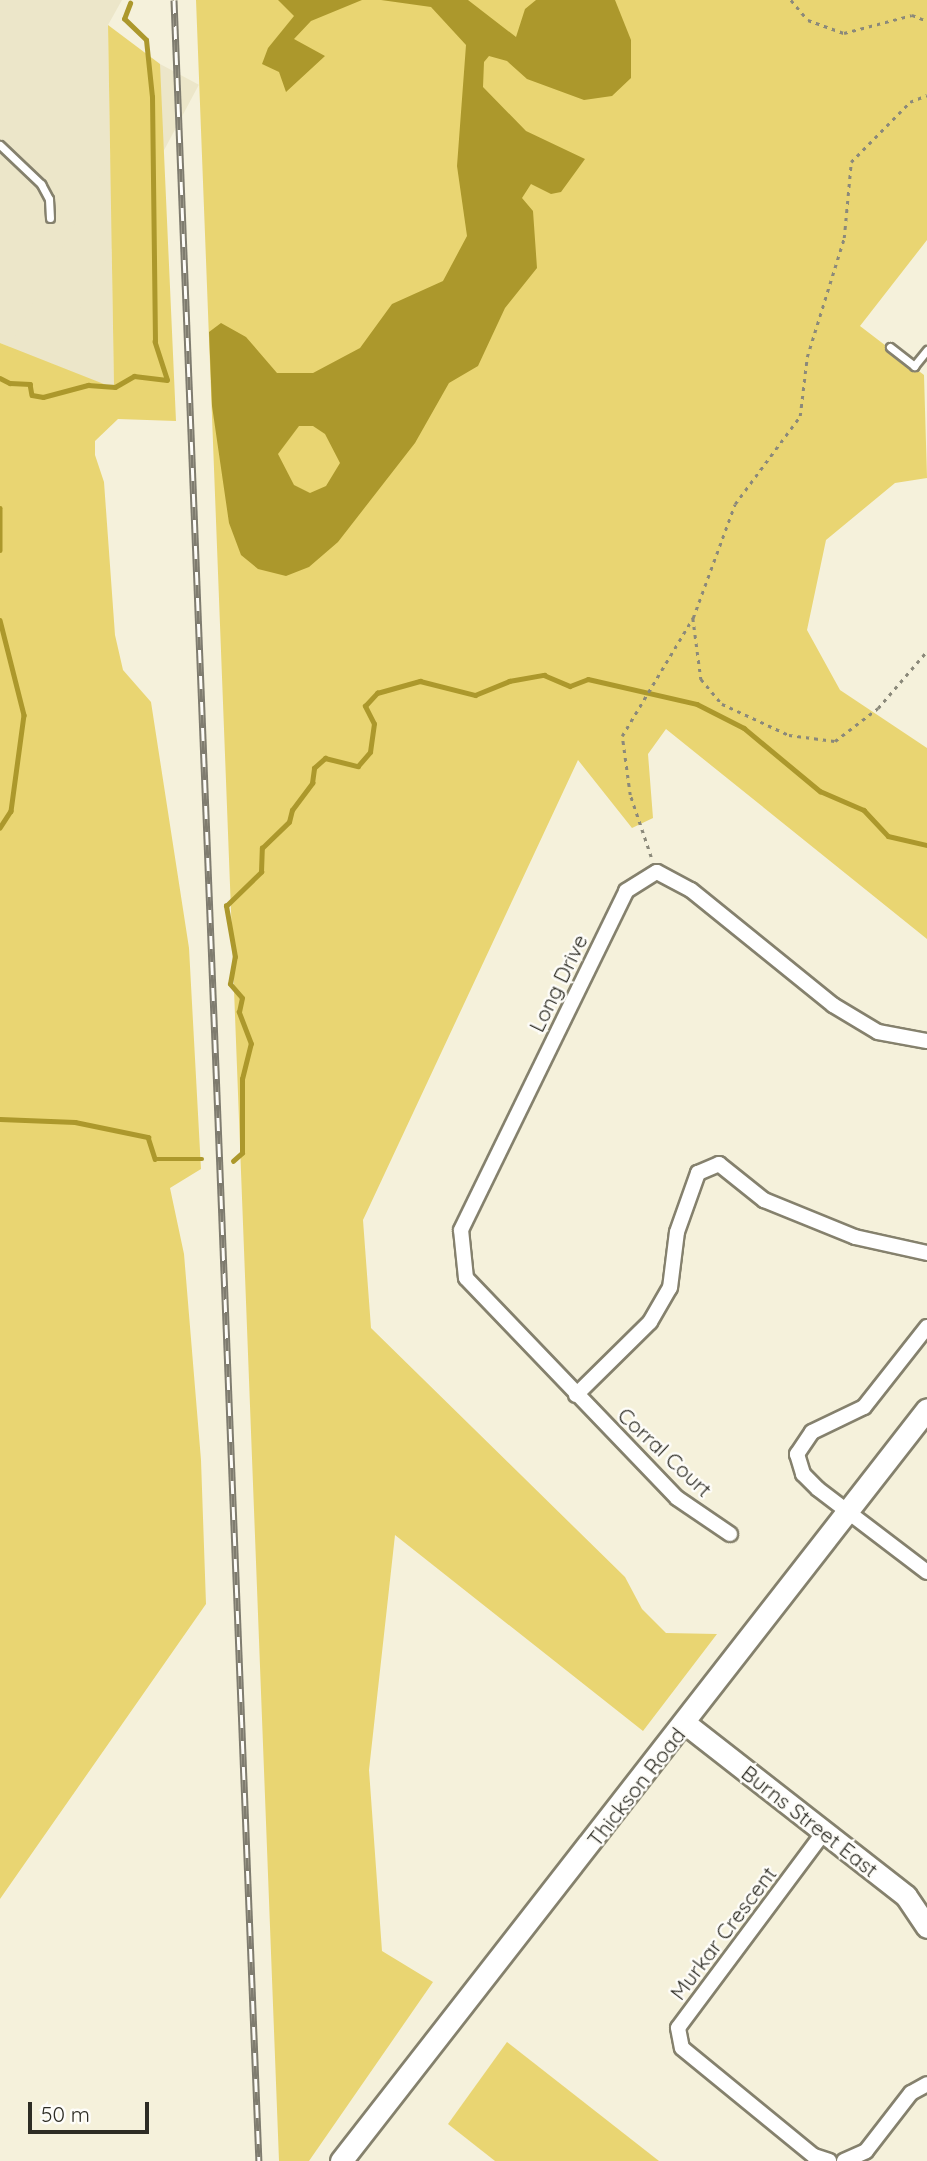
<!DOCTYPE html>
<style>
body{margin:0}
#map{position:relative;width:927px;height:2161px;overflow:hidden;background:#f5f1db;font-family:Quicksand,sans-serif}
div>[style]{position:absolute}
[style*='--x']{left:calc(var(--x)*1px);top:calc(var(--y)*1px);width:calc(var(--w)*1px);rotate:calc(var(--a)*1deg)}
.built>*{inset:0;background:#ece6c9;transform-origin:0 0}
.green>*{inset:0;background:#e9d572}
.water>*{inset:0;background:#ac982c}
.stream>*{height:4.5px;margin:-2.25px;padding:0 2.25px;transform-origin:2.25px;border-radius:2.25px;background:#ac982c}
.path>*{height:2.5px;margin-top:-1.25px;transform-origin:0;background:repeating-linear-gradient(90deg,#8b897a 0 3.5px,transparent 0 8.5px)}
.roads{filter:drop-shadow(2px 0 #85816d) drop-shadow(-2px 0 #85816d) drop-shadow(0 2px #85816d) drop-shadow(0 -2px #85816d)}
.lane>*{height:7px;margin:-3.5px;padding:0 3.5px;transform-origin:3.5px;border-radius:3.5px;background:#fff}
.street>*{height:14px;margin:-7px;padding:0 7px;transform-origin:7px;border-radius:7px;background:#fff}
.secondary>*{height:21px;margin:-10.5px;padding:0 10.5px;transform-origin:10.5px;border-radius:10.5px;background:#fff}
.rail>*{height:7px;margin-top:-3.5px;transform-origin:0;background:repeating-linear-gradient(90deg,#fefdf9 0 13px,#7f7c6f 0 26px);box-sizing:border-box;border-block:2px solid #7f7c6f}
span{translate:-50% -50%;white-space:nowrap;text-align:center;line-height:1.15;-webkit-text-stroke:5px #fefdf9;paint-order:stroke}
.street-label{font-size:21px;color:#2d2c24}
.scale{position:absolute;left:28px;top:2102px;width:121px;height:32px;box-sizing:border-box;border:4px solid #2d2c24;border-top:0;padding-left:9px;font-size:21px;line-height:24px;white-space:nowrap;color:#2d2c24;-webkit-text-stroke:5px #fefdf9;paint-order:stroke}
</style>
<div id="map">
<div class="built">
<i style="clip-path:polygon(0 0,122px 0,108px 25px,114px 389px,0 343px)"></i>
<i style="left:160px;top:64px;width:44px;height:357px;rotate:28deg"></i>
</div>
<div class="green">
<i style="clip-path:polygon(196px 0,927px 0,927px 240px,860px 326px,924px 375px,927px 478px,895px 483px,826px 540px,807px 630px,840px 690px,927px 748px,927px 939px,666px 729px,648px 754px,653px 818px,632px 828px,578px 760px,363px 1220px,371px 1328px,625px 1577px,642px 1609px,666px 1633px,717px 1634px,643px 1731px,395px 1535px,369px 1770px,382px 1951px,433px 1982px,309px 2161px,279px 2161px)"></i>
<i style="clip-path:polygon(108px 25px,160px 64px,176px 421px,118px 419px,95px 441px,95px 455px,104px 482px,115px 635px,123px 670px,151px 702px,189px 948px,201px 1169px,170px 1188px,184px 1254px,201px 1460px,206px 1604px,0 1899px,0 343px,114px 388px)"></i>
<i style="clip-path:polygon(507px 2042px,659px 2161px,495px 2161px,448px 2124px)"></i>
</div>
<div class="water">
<i style="clip-path:polygon(278px 0,362px 0,311px 21px,294px 39px,325px 56px,286px 92px,279px 72px,262px 64px,268px 48px,294px 16px)"></i>
<i style="clip-path:polygon(evenodd,381px 0,468px 0,516px 37px,525px 9px,536px 0,615px 0,631px 40px,631px 78px,612px 96px,584px 100px,527px 79px,507px 61px,489px 56px,484px 62px,483px 87px,526px 131px,585px 159px,561px 192px,551px 194px,531px 184px,522px 198px,533px 211px,537px 268px,505px 308px,478px 366px,449px 383px,415px 443px,338px 542px,309px 567px,286px 576px,258px 569px,241px 555px,229px 523px,212px 406px,209px 332px,221px 323px,246px 337px,277px 373px,313px 373px,360px 348px,392px 304px,443px 281px,467px 236px,457px 166px,466px 45px,431px 7px,381px 0,299px 426px,313px 426px,325px 434px,340px 463px,326px 486px,310px 493px,294px 485px,278px 454px,299px 426px)"></i>
</div>
<div class="stream">
<i style="--x:0;--y:378;--w:11;--a:27"></i>
<i style="--x:10;--y:383;--w:20;--a:3"></i>
<i style="--x:30;--y:384;--w:11;--a:80"></i>
<i style="--x:32;--y:395;--w:11;--a:10"></i>
<i style="--x:43;--y:397;--w:47;--a:-14.9"></i>
<i style="--x:88;--y:385;--w:27;--a:4"></i>
<i style="--x:115;--y:387;--w:22;--a:-30"></i>
<i style="--x:134;--y:376;--w:33;--a:7"></i>
<i style="--x:167;--y:380;--w:40;--a:-108"></i>
<i style="--x:155;--y:342;--w:245;--a:-90.7"></i>
<i style="--x:152;--y:97;--w:57;--a:-96"></i>
<i style="--x:146;--y:40;--w:30;--a:-136"></i>
<i style="--x:124;--y:19;--w:17;--a:-69"></i>
<i style="--x:0;--y:508;--w:42;--a:90"></i>
<i style="--x:0;--y:620;--w:98;--a:75.8"></i>
<i style="--x:24;--y:715;--w:97;--a:97.7"></i>
<i style="--x:11;--y:811;--w:20;--a:123"></i>
<i style="--x:0;--y:1119;--w:75;--a:2.3"></i>
<i style="--x:75;--y:1122;--w:75;--a:11.6"></i>
<i style="--x:148;--y:1137;--w:23;--a:72"></i>
<i style="--x:155;--y:1159;--w:47;--a:0"></i>
<i style="--x:233;--y:1161;--w:12;--a:-42"></i>
<i style="--x:242;--y:1153;--w:74;--a:-90"></i>
<i style="--x:242;--y:1079;--w:36;--a:-76"></i>
<i style="--x:251;--y:1044;--w:34;--a:-111"></i>
<i style="--x:239;--y:1012;--w:14;--a:-78"></i>
<i style="--x:242;--y:998;--w:18;--a:-131"></i>
<i style="--x:230;--y:984;--w:27;--a:-80"></i>
<i style="--x:235;--y:957;--w:52;--a:-100"></i>
<i style="--x:226;--y:906;--w:49;--a:-44.2"></i>
<i style="--x:261;--y:872;--w:24;--a:-88"></i>
<i style="--x:262;--y:848;--w:37;--a:-44"></i>
<i style="--x:289;--y:822;--w:12;--a:-76"></i>
<i style="--x:292;--y:810;--w:34;--a:-53"></i>
<i style="--x:312;--y:783;--w:15;--a:-82"></i>
<i style="--x:314;--y:768;--w:15;--a:-42"></i>
<i style="--x:325;--y:758;--w:34;--a:14"></i>
<i style="--x:358;--y:766;--w:18;--a:-49"></i>
<i style="--x:370;--y:752;--w:28;--a:-82"></i>
<i style="--x:374;--y:724;--w:20;--a:-117"></i>
<i style="--x:365;--y:706;--w:18;--a:-47"></i>
<i style="--x:377;--y:693;--w:45;--a:-15.6"></i>
<i style="--x:420;--y:681;--w:57;--a:14.3"></i>
<i style="--x:475;--y:695;--w:37;--a:-22"></i>
<i style="--x:509;--y:681;--w:36;--a:-10"></i>
<i style="--x:544;--y:675;--w:28;--a:23"></i>
<i style="--x:570;--y:686;--w:19;--a:-21"></i>
<i style="--x:588;--y:679;--w:112;--a:12.9"></i>
<i style="--x:697;--y:704;--w:53;--a:27.1"></i>
<i style="--x:744;--y:728;--w:99;--a:39.7"></i>
<i style="--x:820;--y:791;--w:48;--a:23.4"></i>
<i style="--x:864;--y:810;--w:35;--a:47"></i>
<i style="--x:888;--y:836;--w:40;--a:13"></i>
</div>
<div class="path">
<i style="--x:791;--y:0;--w:26;--a:50"></i>
<i style="--x:808;--y:20;--w:38;--a:20"></i>
<i style="--x:844;--y:33;--w:70;--a:-14.8"></i>
<i style="--x:912;--y:15;--w:16;--a:22"></i>
<i style="--x:693;--y:618;--w:62;--a:82.5"></i>
<i style="--x:701;--y:679;--w:33;--a:50"></i>
<i style="--x:722;--y:704;--w:74;--a:24.8"></i>
<i style="--x:789;--y:735;--w:46;--a:7.4"></i>
<i style="--x:835;--y:741;--w:54;--a:-37.5"></i>
<i style="--x:878;--y:708;--w:75;--a:-49.3"></i>
<i style="--x:651;--y:857;--w:65;--a:-108.7"></i>
<i style="--x:630;--y:795;--w:60;--a:-97.7"></i>
<i style="--x:622;--y:736;--w:138;--a:-59"></i>
<i style="--x:693;--y:618;--w:121;--a:-69.8"></i>
<i style="--x:735;--y:504;--w:109;--a:-53.5"></i>
<i style="--x:800;--y:416;--w:59;--a:-83.2"></i>
<i style="--x:807;--y:357;--w:125;--a:-72.7"></i>
<i style="--x:844;--y:238;--w:76;--a:-84.7"></i>
<i style="--x:851;--y:162;--w:84;--a:-45.5"></i>
<i style="--x:910;--y:102;--w:18;--a:-22"></i>
</div>
<div class="roads">
<div class="lane">
<i style="--x:0;--y:145;--w:57;--a:43.6"></i>
<i style="--x:41;--y:184;--w:17;--a:62"></i>
<i style="--x:49;--y:199;--w:19;--a:87"></i>
<i style="--x:890;--y:347;--w:31;--a:38"></i>
<i style="--x:914;--y:366;--w:21;--a:-51"></i>
</div>
<div class="street">
<i style="--x:927;--y:1327;--w:102;--a:128.2"></i>
<i style="--x:864;--y:1407;--w:58;--a:154.3"></i>
<i style="--x:812;--y:1432;--w:27;--a:124"></i>
<i style="--x:797;--y:1454;--w:21;--a:73"></i>
<i style="--x:803;--y:1474;--w:21;--a:45"></i>
<i style="--x:818;--y:1489;--w:137;--a:37.3"></i>
<i style="--x:576;--y:1395;--w:104;--a:-44.6"></i>
<i style="--x:650;--y:1322;--w:39;--a:-60"></i>
<i style="--x:670;--y:1288;--w:56;--a:-82.9"></i>
<i style="--x:677;--y:1232;--w:63;--a:-70.4"></i>
<i style="--x:698;--y:1173;--w:23;--a:-23"></i>
<i style="--x:719;--y:1164;--w:58;--a:38.7"></i>
<i style="--x:764;--y:1200;--w:98;--a:22.1"></i>
<i style="--x:855;--y:1237;--w:74;--a:12.5"></i>
<i style="--x:730;--y:1534;--w:64;--a:-145.8"></i>
<i style="--x:677;--y:1498;--w:305;--a:-133.8"></i>
<i style="--x:466;--y:1278;--w:48;--a:-95.9"></i>
<i style="--x:461;--y:1230;--w:377;--a:-64"></i>
<i style="--x:626;--y:891;--w:36;--a:-32"></i>
<i style="--x:657;--y:872;--w:38;--a:28"></i>
<i style="--x:691;--y:890;--w:183;--a:39"></i>
<i style="--x:833;--y:1005;--w:52;--a:31"></i>
<i style="--x:878;--y:1032;--w:50;--a:10.4"></i>
<i style="--x:824;--y:1832;--w:244;--a:126.7"></i>
<i style="--x:678;--y:2028;--w:20;--a:79"></i>
<i style="--x:682;--y:2048;--w:171;--a:39.3"></i>
<i style="--x:814;--y:2156;--w:16;--a:18"></i>
<i style="--x:844;--y:2161;--w:24;--a:-24"></i>
<i style="--x:866;--y:2151;--w:73;--a:-52.2"></i>
<i style="--x:911;--y:2093;--w:18;--a:-29"></i>
</div>
<div class="secondary">
<i style="--x:686;--y:1724;--w:279;--a:38"></i>
<i style="--x:906;--y:1896;--w:37;--a:56"></i>
<i style="--x:341;--y:2161;--w:953;--a:-52.07"></i>
</div>
</div>
<div class="rail">
<i style="--x:174;--y:0;--w:2163;--a:87.75"></i>
</div>
<div class="street-label">
<span style="left:558px;top:983px;rotate:-64deg">Long Drive</span>
<span style="left:665px;top:1452px;rotate:43deg">Corral Court</span>
<span style="left:636px;top:1787px;rotate:-52deg">Thickson Road</span>
<span style="left:810px;top:1821px;rotate:38deg">Burns Street East</span>
<span style="left:723px;top:1933px;rotate:-53deg">Murkar Crescent</span>
</div>
<div class="scale">50 m</div>
</div>
